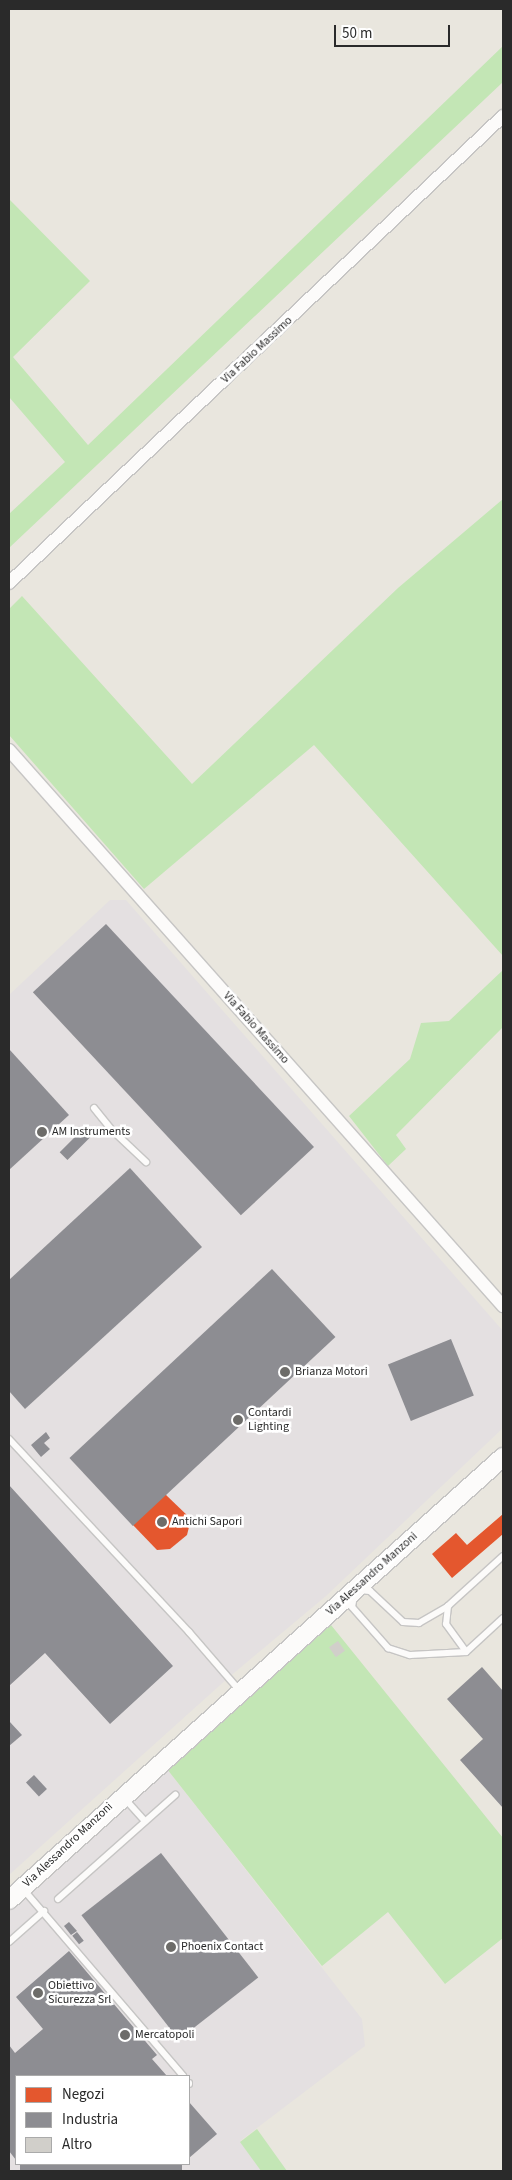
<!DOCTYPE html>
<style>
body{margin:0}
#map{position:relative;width:512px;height:2180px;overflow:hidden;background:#e9e6de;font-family:"Source Sans 3",sans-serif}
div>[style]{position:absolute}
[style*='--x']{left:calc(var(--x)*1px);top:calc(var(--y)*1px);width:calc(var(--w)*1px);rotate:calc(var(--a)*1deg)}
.industrial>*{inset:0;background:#e4e0e1}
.green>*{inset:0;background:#c3e6b5}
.shops>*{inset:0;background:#e4572e}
.industry>*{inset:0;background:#8d8d92;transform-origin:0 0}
.building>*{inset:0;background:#d1cfca;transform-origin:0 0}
.roads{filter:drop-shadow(1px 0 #c6c5c4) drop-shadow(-1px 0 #c6c5c4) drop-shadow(0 1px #c6c5c4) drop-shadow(0 -1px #c6c5c4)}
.lane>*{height:6px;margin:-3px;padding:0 3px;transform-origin:3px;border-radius:3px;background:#fcfbfa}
.street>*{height:12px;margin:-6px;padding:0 6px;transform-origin:6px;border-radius:6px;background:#fcfbfa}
.secondary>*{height:18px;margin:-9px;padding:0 9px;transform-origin:9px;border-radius:9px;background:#fcfbfa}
.dots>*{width:14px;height:14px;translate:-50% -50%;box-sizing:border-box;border:2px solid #fff;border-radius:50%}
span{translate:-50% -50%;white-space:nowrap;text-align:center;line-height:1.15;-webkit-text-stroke:5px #fff;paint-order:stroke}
.street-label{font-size:12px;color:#2a2a2a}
.poi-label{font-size:12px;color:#2a2a2a}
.left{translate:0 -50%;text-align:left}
.frame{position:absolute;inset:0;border:10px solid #2a2a2a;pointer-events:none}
.legend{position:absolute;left:15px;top:2075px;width:175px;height:90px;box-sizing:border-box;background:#fff;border:1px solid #aaa;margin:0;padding:6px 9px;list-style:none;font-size:15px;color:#2a2a2a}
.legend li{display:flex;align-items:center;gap:10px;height:25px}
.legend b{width:25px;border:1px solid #aaa}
.scale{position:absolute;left:334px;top:25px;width:116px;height:22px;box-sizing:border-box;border:2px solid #2a2a2a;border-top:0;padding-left:6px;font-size:15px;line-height:18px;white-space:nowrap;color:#2a2a2a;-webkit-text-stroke:4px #fff;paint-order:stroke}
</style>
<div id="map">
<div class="industrial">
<i style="clip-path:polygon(110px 900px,126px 900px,503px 1331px,503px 1428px,326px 1596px,228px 1678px,9px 1875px,9px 995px)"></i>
<i style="clip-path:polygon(evenodd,167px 1769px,362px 2019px,365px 2046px,240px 2141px,261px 2171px,9px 2171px,9px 1908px,167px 1769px,16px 2076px,189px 2076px,189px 2164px,16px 2164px,16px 2076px)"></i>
</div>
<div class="green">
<i style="clip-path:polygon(503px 46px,503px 82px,9px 548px,9px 514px,65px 462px,9px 397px,9px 199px,90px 281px,13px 357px,88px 445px)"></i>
<i style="clip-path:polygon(503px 499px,503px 956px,314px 745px,144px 889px,9px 735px,9px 609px,22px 596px,192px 784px,398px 588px)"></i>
<i style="clip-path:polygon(503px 970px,503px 1027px,396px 1135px,406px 1149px,388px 1166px,349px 1116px,410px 1059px,421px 1023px,449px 1021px)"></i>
<i style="clip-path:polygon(331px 1625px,503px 1838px,503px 1938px,445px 1984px,388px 1912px,322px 1966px,167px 1769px)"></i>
<i style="clip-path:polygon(257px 2129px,287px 2171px,261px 2171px,240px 2142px)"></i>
</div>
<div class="shops">
<i style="clip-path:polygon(165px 1494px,191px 1519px,187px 1535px,170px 1549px,157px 1550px,132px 1524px)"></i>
<i style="clip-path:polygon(503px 1514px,503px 1534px,452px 1578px,432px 1554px,456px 1533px,467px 1545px)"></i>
</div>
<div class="industry">
<i style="left:106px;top:924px;width:305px;height:100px;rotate:47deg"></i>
<i style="clip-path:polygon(9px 1049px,69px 1115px,9px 1170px)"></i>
<i style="left:83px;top:1129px;width:11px;height:33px;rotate:45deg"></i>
<i style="clip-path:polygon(130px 1168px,202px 1247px,25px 1409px,9px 1391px,9px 1280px)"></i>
<i style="left:272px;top:1269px;width:93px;height:277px;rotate:47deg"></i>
<i style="left:451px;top:1339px;width:61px;height:68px;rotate:68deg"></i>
<i style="clip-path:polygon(46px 1432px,50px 1438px,44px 1443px,50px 1449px,41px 1457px,31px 1445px)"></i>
<i style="clip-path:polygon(9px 1485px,173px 1666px,110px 1724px,45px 1653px,9px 1686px)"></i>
<i style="clip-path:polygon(482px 1667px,503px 1691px,503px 1808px,460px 1760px,483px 1739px,447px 1699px)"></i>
<i style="clip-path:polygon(9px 1721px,22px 1735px,9px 1746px)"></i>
<i style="left:34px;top:1775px;width:19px;height:11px;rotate:47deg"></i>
<i style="left:161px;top:1853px;width:158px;height:101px;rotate:52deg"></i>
<i style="clip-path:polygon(69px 1922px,77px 1931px,71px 1935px,64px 1926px)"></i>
<i style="left:77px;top:1932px;width:11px;height:6px;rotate:52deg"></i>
<i style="clip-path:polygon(69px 1951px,157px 2055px,152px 2059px,167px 2076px,16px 2076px,16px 2160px,9px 2151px,9px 2045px,15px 2053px,43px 2029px,16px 1997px)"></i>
<i style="clip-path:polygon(189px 2102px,217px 2134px,189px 2158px)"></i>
<i style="left:20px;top:2164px;width:162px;height:9px"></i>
</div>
<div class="building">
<i style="left:338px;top:1641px;width:12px;height:11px;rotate:55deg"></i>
</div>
<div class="roads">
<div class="lane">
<i style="--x:94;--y:1108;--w:28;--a:51"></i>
<i style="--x:112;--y:1130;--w:47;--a:43.3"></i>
<i style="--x:9;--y:1439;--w:264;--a:47"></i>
<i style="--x:189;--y:1632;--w:78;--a:49.2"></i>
<i style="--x:359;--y:1590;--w:11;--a:5"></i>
<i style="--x:370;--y:1591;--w:45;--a:43.2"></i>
<i style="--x:403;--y:1622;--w:16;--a:4"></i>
<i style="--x:419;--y:1623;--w:34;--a:-30"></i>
<i style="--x:448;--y:1606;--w:74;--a:-42.3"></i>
<i style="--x:354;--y:1596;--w:11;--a:100"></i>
<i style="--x:352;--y:1607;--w:55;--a:48.7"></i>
<i style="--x:388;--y:1648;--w:23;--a:18"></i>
<i style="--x:410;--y:1655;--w:56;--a:-3.1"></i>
<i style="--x:448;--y:1606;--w:18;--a:96"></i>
<i style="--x:446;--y:1624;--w:34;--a:54"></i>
<i style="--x:466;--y:1652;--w:50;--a:-42.6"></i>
<i style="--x:125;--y:1799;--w:30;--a:48"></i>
<i style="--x:23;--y:1889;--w:246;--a:49.4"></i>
<i style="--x:58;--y:1899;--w:157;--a:-41.6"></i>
<i style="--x:9;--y:1942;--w:47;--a:-41.5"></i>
<i style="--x:189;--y:2083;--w:1;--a:90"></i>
</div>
<div class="street">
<i style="--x:9;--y:583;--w:680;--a:-43.39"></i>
<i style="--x:9;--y:750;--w:744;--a:48.38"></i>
</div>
<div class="secondary">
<i style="--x:9;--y:1900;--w:664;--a:-41.88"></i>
</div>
</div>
<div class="dots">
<i style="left:42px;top:1132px;background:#6d6c69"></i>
<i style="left:285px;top:1372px;background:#6d6c69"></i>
<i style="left:238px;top:1420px;background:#6d6c69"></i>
<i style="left:162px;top:1522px;background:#6d6c69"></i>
<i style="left:171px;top:1947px;background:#6d6c69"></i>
<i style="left:38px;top:1993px;background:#6d6c69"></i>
<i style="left:125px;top:2035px;background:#6d6c69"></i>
</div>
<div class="street-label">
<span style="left:257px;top:350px;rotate:-43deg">Via Fabio Massimo</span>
<span style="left:256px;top:1028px;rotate:48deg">Via Fabio Massimo</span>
<span style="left:372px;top:1574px;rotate:-42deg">Via Alessandro Manzoni</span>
<span style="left:68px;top:1845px;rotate:-43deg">Via Alessandro Manzoni</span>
</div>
<div class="poi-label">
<span class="left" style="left:52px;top:1132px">AM Instruments</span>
<span class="left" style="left:295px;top:1372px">Brianza Motori</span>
<span class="left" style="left:248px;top:1420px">Contardi<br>Lighting</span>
<span class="left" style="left:172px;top:1522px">Antichi Sapori</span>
<span class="left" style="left:181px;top:1947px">Phoenix Contact</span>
<span class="left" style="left:48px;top:1993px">Obiettivo<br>Sicurezza Srl</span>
<span class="left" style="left:135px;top:2035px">Mercatopoli</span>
</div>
<div class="frame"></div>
<ul class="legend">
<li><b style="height:14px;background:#e4572e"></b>Negozi</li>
<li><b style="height:14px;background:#8d8d92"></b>Industria</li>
<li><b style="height:14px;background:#d1cfca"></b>Altro</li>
</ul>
<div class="scale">50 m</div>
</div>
